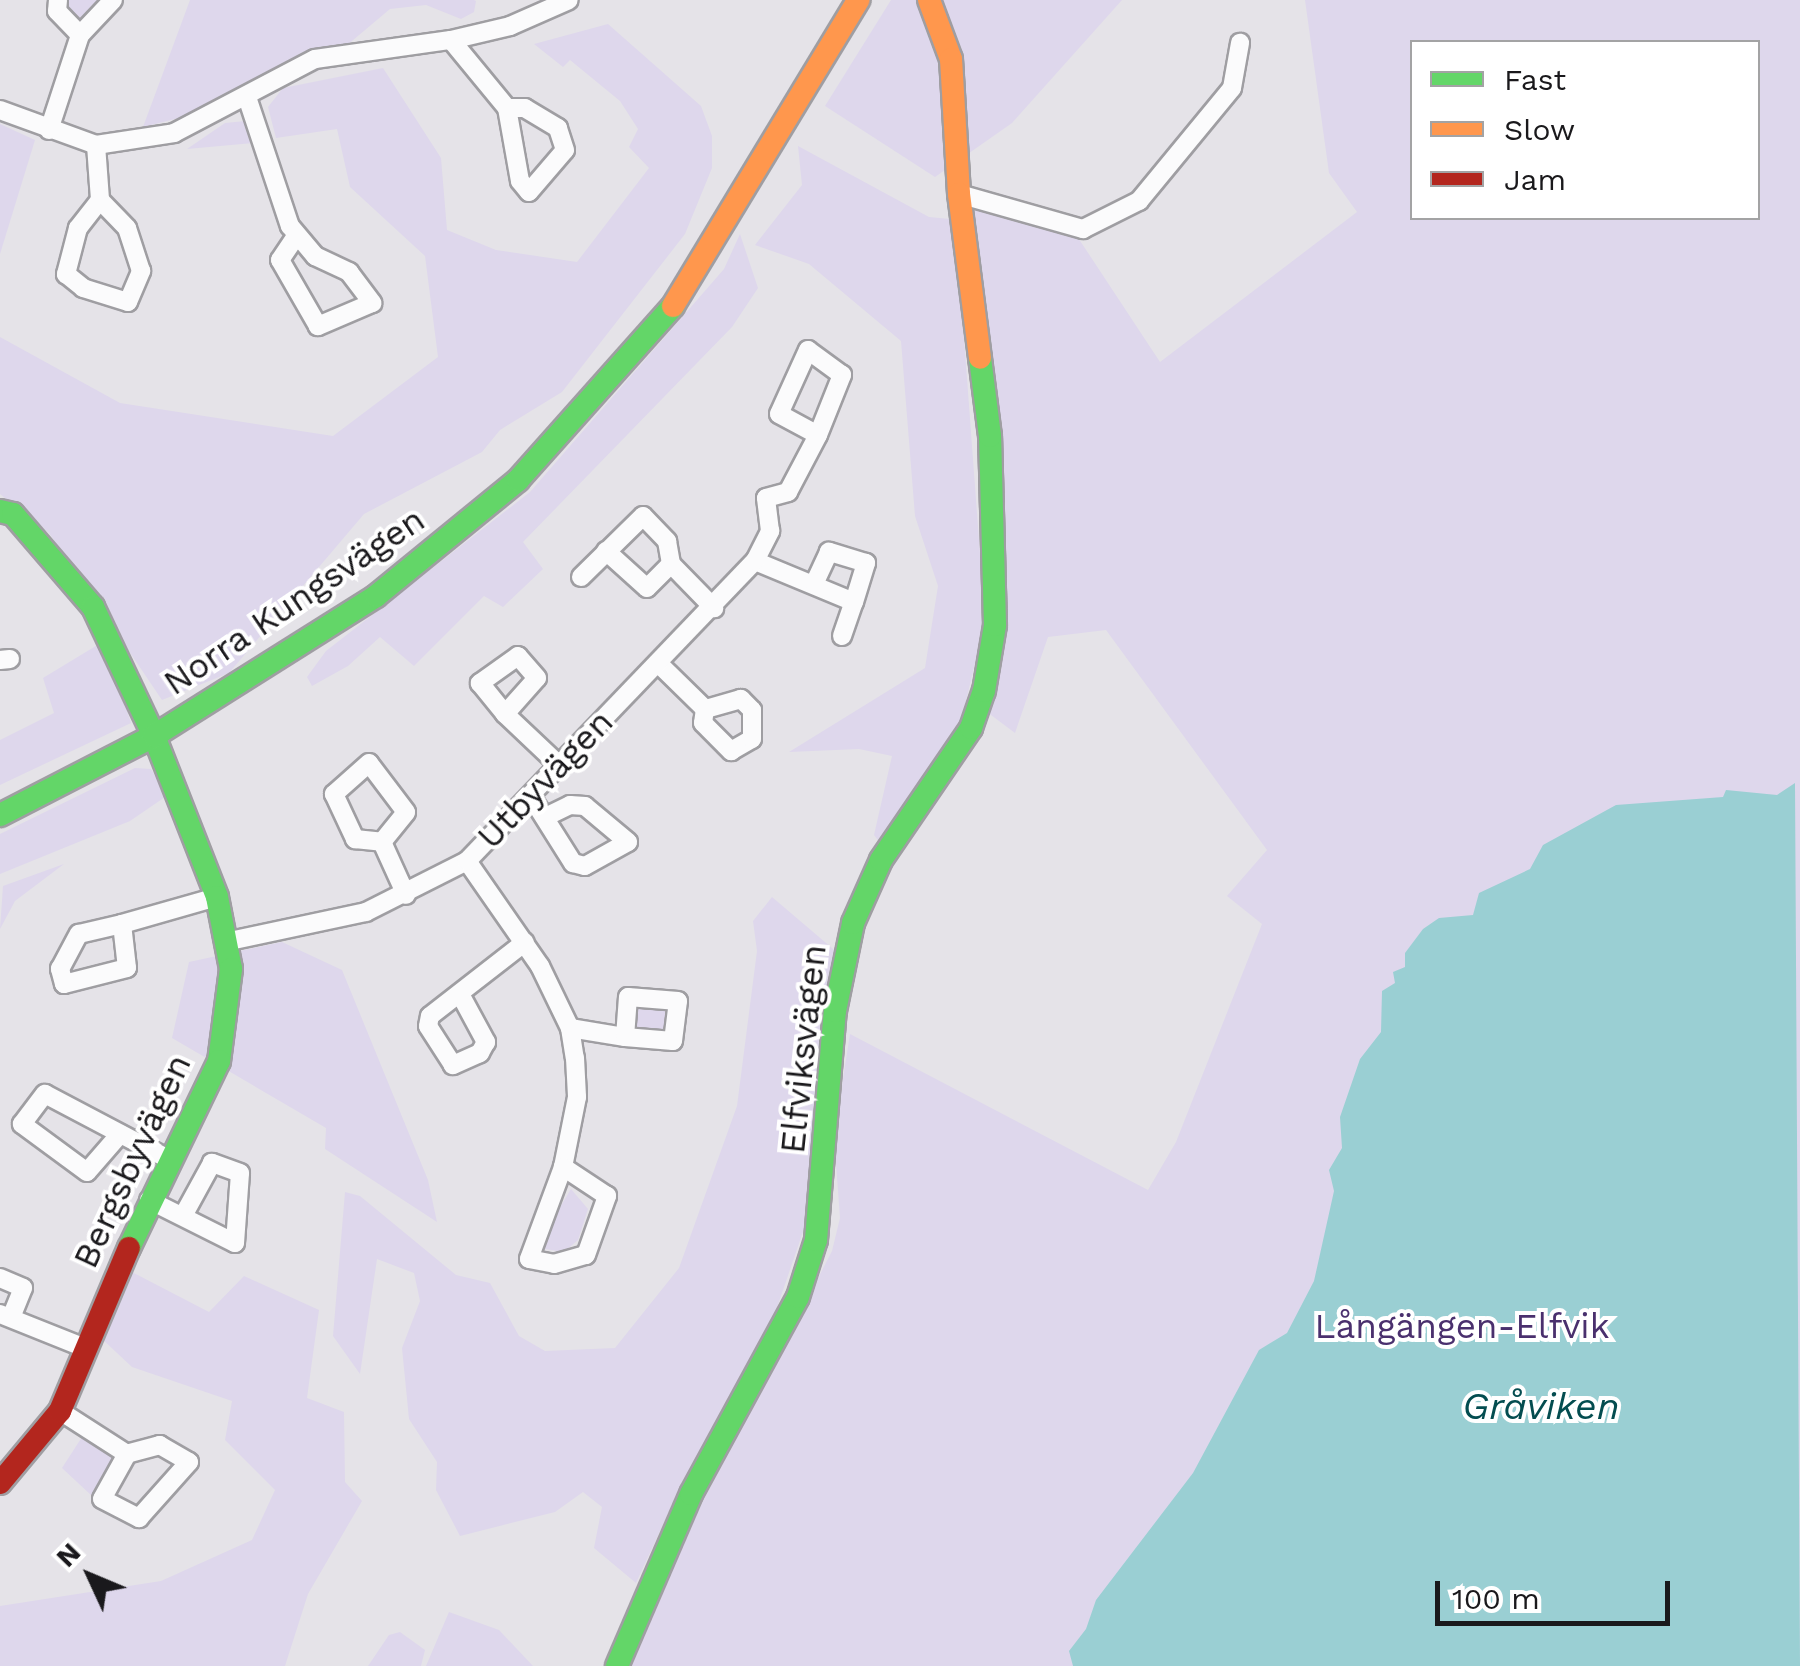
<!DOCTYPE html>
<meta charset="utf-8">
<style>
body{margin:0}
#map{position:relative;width:1800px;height:1666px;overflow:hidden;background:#e5e3e8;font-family:"Work Sans",sans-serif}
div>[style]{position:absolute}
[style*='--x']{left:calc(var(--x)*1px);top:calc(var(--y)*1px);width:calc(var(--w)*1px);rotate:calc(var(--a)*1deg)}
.green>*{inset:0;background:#ded7ec}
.water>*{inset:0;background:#9acfd3}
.roads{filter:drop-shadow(2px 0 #9f9ea2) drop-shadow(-2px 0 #9f9ea2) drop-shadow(0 2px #9f9ea2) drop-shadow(0 -2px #9f9ea2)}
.street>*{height:18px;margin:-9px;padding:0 9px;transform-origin:9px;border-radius:9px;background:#fbfbfc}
.fast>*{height:22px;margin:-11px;padding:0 11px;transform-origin:11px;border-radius:11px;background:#63d668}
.slow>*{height:22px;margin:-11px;padding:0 11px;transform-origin:11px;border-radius:11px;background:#ff974d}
.jam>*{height:22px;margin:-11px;padding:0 11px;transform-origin:11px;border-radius:11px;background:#b3261e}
span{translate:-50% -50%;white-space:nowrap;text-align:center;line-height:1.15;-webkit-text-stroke:8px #fff;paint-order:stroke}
.street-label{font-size:35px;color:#1a191c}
.park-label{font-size:35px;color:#4a306e}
.water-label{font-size:38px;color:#044d50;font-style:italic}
.legend{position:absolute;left:1410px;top:40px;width:350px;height:180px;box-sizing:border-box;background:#fff;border:2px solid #a3a3a4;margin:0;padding:12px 18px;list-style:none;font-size:30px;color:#1a191c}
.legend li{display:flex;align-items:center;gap:20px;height:50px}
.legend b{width:50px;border:2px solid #a3a3a4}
.north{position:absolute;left:40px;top:1526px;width:100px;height:100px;-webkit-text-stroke:8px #fff;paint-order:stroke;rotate:314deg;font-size:28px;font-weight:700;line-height:40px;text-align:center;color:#1a191c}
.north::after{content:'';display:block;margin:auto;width:35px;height:45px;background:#1a191c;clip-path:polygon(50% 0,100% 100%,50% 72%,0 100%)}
.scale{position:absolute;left:1435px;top:1581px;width:235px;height:45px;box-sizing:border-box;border:5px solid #1a191c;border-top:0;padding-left:12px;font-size:30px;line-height:35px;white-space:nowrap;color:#1a191c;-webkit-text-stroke:8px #fff;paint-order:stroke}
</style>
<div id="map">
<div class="green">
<i style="clip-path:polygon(69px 0,106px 0,78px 23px,68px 13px)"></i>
<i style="clip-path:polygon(190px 0,474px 0,476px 1px,474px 12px,461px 19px,426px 5px,390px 9px,346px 46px,295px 59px,183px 117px,143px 127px)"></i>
<i style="clip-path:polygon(891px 0,1122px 0,1012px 123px,935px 177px,825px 106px)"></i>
<i style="clip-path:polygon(evenodd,1305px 0,1800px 0,1800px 1666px,625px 1666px,655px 1594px,832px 1251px,840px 1218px,834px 1136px,850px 1034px,1148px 1190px,1176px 1142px,1262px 924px,1227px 896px,1267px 850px,1106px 630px,1048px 637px,1015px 733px,987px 712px,994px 395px,971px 193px,1069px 224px,1160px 362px,1357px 212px,1329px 173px,1305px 0,1412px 42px,1758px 42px,1758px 218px,1412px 218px,1412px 42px)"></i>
<i style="clip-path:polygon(608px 24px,701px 106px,712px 136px,712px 168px,685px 234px,562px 392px,500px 430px,482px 452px,364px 514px,229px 673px,162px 700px,49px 533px,0 494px,0 337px,120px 403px,333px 436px,438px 357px,425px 256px,350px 187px,337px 129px,276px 138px,268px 107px,283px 88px,383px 68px,441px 158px,447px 230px,496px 250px,577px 262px,649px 168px,629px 147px,638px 129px,620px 101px,570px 60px,563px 67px,534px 44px)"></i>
<i style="clip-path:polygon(245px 121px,253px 143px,187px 149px,225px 123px)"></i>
<i style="clip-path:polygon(0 124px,35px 140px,0 254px)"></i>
<i style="clip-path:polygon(798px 146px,929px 217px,950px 219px,960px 284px,985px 621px,962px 718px,880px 843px,874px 835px,892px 756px,859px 749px,789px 752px,925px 668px,938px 586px,915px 516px,901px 341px,809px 264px,755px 245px,802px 185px)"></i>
<i style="clip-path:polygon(740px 234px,758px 288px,732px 327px,523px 542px,543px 569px,503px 607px,484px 596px,414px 666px,380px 637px,348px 666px,312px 686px,307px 677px,326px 651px,530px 492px,724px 269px)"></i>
<i style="clip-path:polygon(104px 641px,131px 723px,0 785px,0 740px,54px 713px,43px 678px)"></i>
<i style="clip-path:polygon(135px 768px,151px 769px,168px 795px,130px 821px,0 874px,0 834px)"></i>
<i style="clip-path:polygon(64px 864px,15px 901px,0 929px,3px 886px)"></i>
<i style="clip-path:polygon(772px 897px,839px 954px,813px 1117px,805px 1226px,771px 1325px,678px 1492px,636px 1583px,594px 1548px,602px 1507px,583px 1492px,555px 1512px,460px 1536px,436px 1490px,437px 1462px,409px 1419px,402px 1348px,420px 1301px,414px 1273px,377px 1259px,360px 1374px,333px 1336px,345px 1192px,360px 1196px,456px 1275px,490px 1283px,519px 1336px,545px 1351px,615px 1348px,679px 1268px,737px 1106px,757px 951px,753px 921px)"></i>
<i style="clip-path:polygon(282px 942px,342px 970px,428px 1180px,437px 1222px,325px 1149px,326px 1128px,172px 1038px,189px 962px)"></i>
<i style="clip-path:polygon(666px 1004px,671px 1029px,664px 1035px,634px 1033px,636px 1005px)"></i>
<i style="clip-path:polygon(571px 1189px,588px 1209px,578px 1240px,564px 1252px,545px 1249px,542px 1237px)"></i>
<i style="clip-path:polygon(130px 1271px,209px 1312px,244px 1276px,319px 1310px,307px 1398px,344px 1412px,345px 1482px,362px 1501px,308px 1594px,285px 1666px,0 1666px,0 1606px,161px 1581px,252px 1540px,275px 1490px,225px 1440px,232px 1401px,132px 1367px,101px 1338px)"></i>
<i style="clip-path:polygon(84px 1434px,115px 1453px,92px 1496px,62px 1468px)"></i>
<i style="clip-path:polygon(449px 1612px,499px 1630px,533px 1666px,426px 1666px)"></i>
<i style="clip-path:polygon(400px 1632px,425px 1650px,421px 1666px,368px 1666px,389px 1635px)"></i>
</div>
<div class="water">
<i style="clip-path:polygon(1795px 783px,1800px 1666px,1073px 1666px,1069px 1651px,1086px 1629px,1096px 1600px,1193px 1473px,1259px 1350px,1287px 1333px,1314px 1281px,1334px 1191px,1329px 1170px,1342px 1148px,1340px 1117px,1360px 1059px,1381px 1032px,1382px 991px,1395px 983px,1393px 972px,1405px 967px,1405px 953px,1423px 929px,1439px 918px,1473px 915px,1479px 893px,1530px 869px,1543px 845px,1616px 805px,1723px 797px,1726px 790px,1777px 795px)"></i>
</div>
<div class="roads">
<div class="street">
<i style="--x:58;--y:0;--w:11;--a:95"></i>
<i style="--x:57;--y:11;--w:33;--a:46"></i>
<i style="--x:451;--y:40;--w:88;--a:50.5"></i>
<i style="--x:507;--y:108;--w:74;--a:79.9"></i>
<i style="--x:520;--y:181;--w:14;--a:51"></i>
<i style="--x:529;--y:192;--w:55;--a:-49.4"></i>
<i style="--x:565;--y:150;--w:23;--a:-108"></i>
<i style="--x:558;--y:128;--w:39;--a:-149"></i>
<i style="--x:525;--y:108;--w:18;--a:180"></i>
<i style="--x:247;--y:97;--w:136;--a:71.6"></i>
<i style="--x:290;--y:226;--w:39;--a:50"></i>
<i style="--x:315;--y:256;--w:38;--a:25"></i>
<i style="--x:349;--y:272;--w:39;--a:53"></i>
<i style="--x:372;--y:303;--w:59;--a:156.9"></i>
<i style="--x:318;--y:326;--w:76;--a:-119.9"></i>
<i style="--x:280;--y:260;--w:30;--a:-56"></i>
<i style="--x:0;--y:110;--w:102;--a:20"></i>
<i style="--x:96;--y:145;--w:79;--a:-8.7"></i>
<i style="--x:174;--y:133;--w:159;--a:-27.7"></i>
<i style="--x:315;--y:59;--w:137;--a:-8"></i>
<i style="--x:451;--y:40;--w:61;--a:-13.3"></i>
<i style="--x:510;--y:26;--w:64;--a:-23.8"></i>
<i style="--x:49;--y:130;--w:100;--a:-71.9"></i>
<i style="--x:80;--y:35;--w:48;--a:-46.7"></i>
<i style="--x:96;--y:145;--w:55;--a:85.8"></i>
<i style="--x:100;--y:200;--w:36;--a:128"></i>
<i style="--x:78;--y:228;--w:48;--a:104.6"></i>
<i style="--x:66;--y:274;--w:22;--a:39"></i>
<i style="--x:83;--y:288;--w:47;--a:17.3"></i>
<i style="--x:128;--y:302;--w:34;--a:-67"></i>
<i style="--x:141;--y:271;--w:45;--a:-108"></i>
<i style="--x:127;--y:228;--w:39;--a:-134"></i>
<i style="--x:959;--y:194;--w:129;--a:15.8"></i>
<i style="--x:1083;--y:229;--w:63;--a:-26.6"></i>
<i style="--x:1139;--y:201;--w:146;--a:-50.5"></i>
<i style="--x:1232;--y:88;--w:46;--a:-79.9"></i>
<i style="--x:606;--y:551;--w:55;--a:42.1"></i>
<i style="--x:647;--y:588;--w:34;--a:-45"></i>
<i style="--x:755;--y:561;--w:107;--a:22.5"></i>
<i style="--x:854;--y:602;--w:41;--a:-72.9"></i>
<i style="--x:866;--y:563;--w:39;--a:-163"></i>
<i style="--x:829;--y:552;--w:35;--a:115"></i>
<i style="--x:581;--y:577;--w:87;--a:-44.5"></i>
<i style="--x:643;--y:516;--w:35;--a:46"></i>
<i style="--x:667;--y:541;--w:23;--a:80"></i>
<i style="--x:671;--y:564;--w:62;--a:45.7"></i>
<i style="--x:842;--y:636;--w:36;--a:-71"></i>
<i style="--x:0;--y:660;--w:10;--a:-6"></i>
<i style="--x:659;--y:664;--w:64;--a:44.4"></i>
<i style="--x:705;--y:709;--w:14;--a:98"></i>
<i style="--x:703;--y:723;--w:40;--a:45"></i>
<i style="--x:731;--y:751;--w:24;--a:-30"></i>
<i style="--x:752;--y:739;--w:29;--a:-90"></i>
<i style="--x:752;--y:710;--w:16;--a:-135"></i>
<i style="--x:741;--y:699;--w:37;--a:164"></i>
<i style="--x:505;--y:714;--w:48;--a:-48.4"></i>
<i style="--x:537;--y:678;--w:29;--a:-131"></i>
<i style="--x:518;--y:656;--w:47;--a:144.6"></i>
<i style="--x:480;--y:683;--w:40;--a:51"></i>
<i style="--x:505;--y:714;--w:77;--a:43.4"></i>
<i style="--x:532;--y:798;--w:77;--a:57.8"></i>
<i style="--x:573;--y:863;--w:12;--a:14"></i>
<i style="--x:585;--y:866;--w:49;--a:-29.2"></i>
<i style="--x:628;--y:842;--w:56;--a:-140.1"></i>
<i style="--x:585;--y:806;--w:15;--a:-176"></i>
<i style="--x:570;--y:805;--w:28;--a:154"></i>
<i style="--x:382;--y:842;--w:38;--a:-51"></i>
<i style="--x:406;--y:812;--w:61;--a:-127.1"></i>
<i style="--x:369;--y:763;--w:47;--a:138.5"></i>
<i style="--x:334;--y:794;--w:50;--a:65"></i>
<i style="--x:355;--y:839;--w:27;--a:6"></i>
<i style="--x:382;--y:842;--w:58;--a:65.6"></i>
<i style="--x:467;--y:861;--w:128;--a:55.2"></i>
<i style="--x:540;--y:966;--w:69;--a:64.2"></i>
<i style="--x:570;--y:1028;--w:30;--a:81"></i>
<i style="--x:575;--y:1058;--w:39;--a:87"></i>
<i style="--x:577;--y:1097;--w:71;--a:101.3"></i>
<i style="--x:563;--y:1167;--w:98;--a:110.3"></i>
<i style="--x:529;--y:1259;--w:25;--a:11"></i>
<i style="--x:554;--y:1264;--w:33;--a:-16"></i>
<i style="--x:586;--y:1255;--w:63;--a:-70.4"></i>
<i style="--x:607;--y:1196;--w:53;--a:-146.6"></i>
<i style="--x:122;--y:924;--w:44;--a:83.5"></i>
<i style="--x:127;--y:968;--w:65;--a:165.7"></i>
<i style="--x:64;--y:984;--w:16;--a:-105"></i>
<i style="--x:60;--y:969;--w:40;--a:-62"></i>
<i style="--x:79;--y:934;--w:44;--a:-13.1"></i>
<i style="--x:122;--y:924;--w:99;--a:-15.9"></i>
<i style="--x:225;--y:942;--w:144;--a:-12"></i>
<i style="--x:366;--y:912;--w:113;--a:-26.8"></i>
<i style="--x:467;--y:861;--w:416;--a:-46.2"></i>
<i style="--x:755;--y:561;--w:34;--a:-63"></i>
<i style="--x:770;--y:531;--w:33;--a:-97"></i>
<i style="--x:766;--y:498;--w:23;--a:-15"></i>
<i style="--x:788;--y:492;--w:64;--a:-62.2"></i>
<i style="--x:818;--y:435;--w:65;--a:-68.2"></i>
<i style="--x:842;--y:375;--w:42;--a:-143.7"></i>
<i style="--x:808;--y:350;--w:70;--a:114.4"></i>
<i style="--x:779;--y:414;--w:44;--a:28.3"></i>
<i style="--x:460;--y:994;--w:55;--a:61.6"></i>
<i style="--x:486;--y:1042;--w:13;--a:119"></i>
<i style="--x:480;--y:1053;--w:30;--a:156"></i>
<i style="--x:453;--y:1065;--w:46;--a:-122.7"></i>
<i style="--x:428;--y:1026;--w:10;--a:-79"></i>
<i style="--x:430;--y:1016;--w:120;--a:-37.9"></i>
<i style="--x:570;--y:1028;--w:56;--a:9.3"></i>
<i style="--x:625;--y:1037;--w:48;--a:4.8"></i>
<i style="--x:673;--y:1041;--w:40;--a:-82.9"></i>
<i style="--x:678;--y:1001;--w:50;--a:-175.4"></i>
<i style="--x:628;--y:997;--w:40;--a:94.3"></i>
<i style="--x:120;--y:1134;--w:50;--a:131"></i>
<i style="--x:87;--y:1172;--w:81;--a:-143.6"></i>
<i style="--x:22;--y:1124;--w:38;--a:-53"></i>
<i style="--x:45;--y:1094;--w:141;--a:27.8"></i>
<i style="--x:149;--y:1200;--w:96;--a:26.6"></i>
<i style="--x:235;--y:1243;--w:70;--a:-85.9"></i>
<i style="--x:240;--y:1173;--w:30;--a:-160"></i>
<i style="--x:212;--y:1163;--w:60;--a:118.7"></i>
<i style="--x:0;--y:1278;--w:25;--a:23"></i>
<i style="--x:23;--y:1288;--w:31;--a:112"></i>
<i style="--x:0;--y:1314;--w:92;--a:21.8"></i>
<i style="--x:60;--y:1411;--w:80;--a:32.7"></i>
<i style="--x:127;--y:1454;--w:51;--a:119.1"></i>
<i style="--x:102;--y:1499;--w:42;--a:27.2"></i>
<i style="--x:139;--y:1518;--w:75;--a:-48.2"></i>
<i style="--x:189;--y:1462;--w:34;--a:-150"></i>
<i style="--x:160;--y:1445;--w:34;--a:165"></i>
</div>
<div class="fast">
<i style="--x:0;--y:511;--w:13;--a:13"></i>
<i style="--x:13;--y:514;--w:123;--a:49.3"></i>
<i style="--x:93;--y:607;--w:143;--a:64.7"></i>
<i style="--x:154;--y:736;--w:173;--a:68.6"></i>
<i style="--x:217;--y:897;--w:73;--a:79"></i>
<i style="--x:231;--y:969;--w:93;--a:97.4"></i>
<i style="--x:219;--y:1061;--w:208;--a:115.7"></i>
<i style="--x:0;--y:815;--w:173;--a:-27.2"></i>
<i style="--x:154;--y:736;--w:262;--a:-32.2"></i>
<i style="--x:376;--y:596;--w:183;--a:-39.2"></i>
<i style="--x:518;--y:480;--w:233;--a:-48.3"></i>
<i style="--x:617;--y:1666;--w:187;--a:-66.7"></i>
<i style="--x:691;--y:1494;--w:224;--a:-61.5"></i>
<i style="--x:798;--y:1297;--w:60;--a:-72.5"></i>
<i style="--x:816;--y:1240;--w:230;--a:-85.3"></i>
<i style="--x:835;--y:1011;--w:90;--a:-78.4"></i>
<i style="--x:853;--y:923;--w:69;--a:-66"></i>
<i style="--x:881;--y:860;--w:160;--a:-55.7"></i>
<i style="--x:971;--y:728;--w:39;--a:-71"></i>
<i style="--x:984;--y:691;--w:67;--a:-80.5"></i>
<i style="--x:995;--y:625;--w:189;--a:-91.5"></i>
<i style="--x:990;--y:436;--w:79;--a:-97.3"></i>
</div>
<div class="slow">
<i style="--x:929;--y:0;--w:63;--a:69.6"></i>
<i style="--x:951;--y:59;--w:135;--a:86.6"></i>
<i style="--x:959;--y:194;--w:165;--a:82.7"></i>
<i style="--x:673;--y:306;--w:358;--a:-58.8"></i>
</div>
<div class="jam">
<i style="--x:0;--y:1483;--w:94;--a:-50.2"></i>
<i style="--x:60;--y:1411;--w:177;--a:-67.1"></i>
</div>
</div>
<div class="street-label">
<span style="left:294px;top:601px;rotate:-34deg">Norra Kungsvägen</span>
<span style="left:545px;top:779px;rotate:-46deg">Utbyvägen</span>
<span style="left:803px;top:1049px;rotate:-84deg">Elfviksvägen</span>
<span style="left:132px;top:1161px;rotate:-65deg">Bergsbyvägen</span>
</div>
<div class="park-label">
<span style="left:1462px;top:1326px">Långängen-Elfvik</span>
</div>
<div class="water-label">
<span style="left:1541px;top:1407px">Gråviken</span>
</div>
<ul class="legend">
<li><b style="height:12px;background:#63d668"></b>Fast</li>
<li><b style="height:12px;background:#ff974d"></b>Slow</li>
<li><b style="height:12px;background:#b3261e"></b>Jam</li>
</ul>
<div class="north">N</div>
<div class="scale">100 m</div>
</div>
